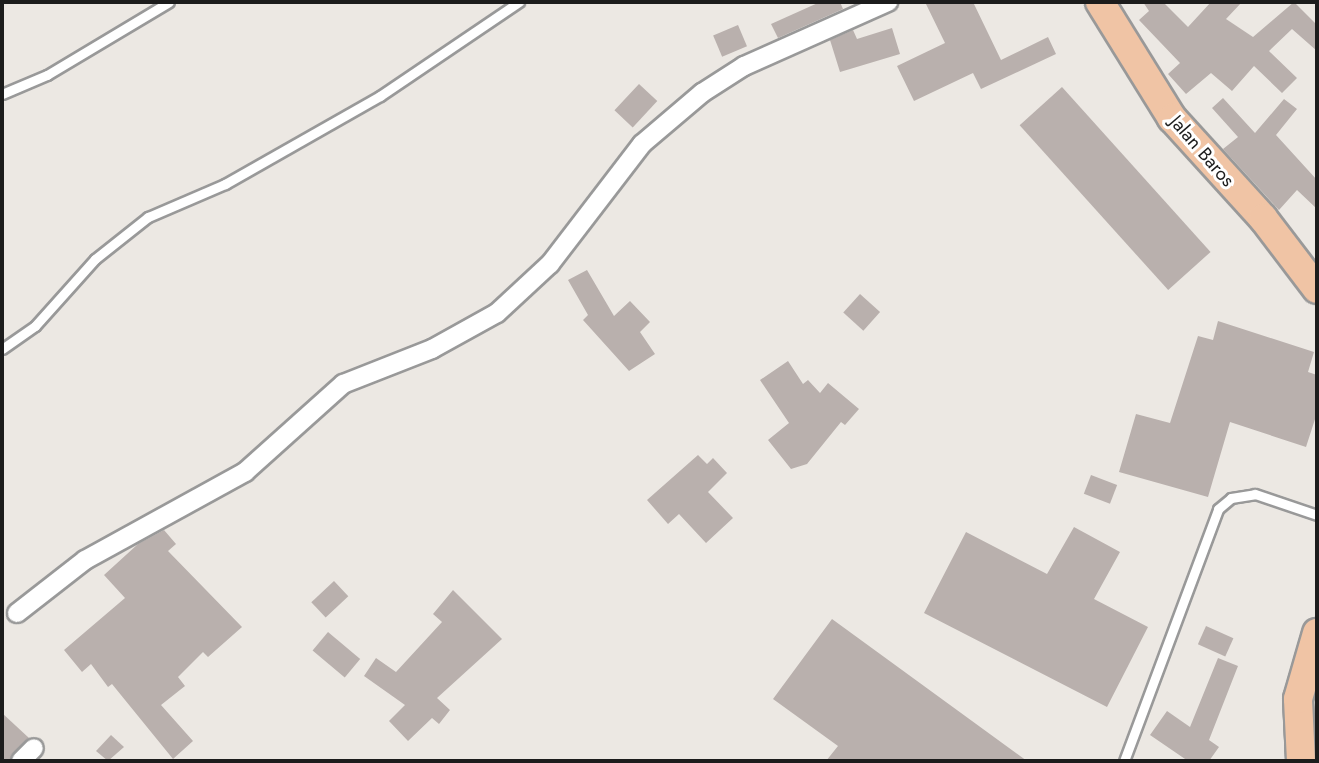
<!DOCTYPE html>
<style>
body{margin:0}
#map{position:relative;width:1319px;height:763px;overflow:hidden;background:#ece8e3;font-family:Jost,sans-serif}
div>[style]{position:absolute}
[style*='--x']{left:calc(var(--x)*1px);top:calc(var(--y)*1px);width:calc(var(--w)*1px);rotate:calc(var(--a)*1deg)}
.building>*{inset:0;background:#b9b0ad;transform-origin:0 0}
.roads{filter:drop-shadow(2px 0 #999) drop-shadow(-2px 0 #999) drop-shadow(0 2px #999) drop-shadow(0 -2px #999)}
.lane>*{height:9px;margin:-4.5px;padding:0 4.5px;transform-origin:4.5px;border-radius:4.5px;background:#fff}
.street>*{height:18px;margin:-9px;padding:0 9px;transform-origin:9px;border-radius:9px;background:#fff}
.primary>*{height:28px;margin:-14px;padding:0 14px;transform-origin:14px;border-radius:14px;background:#f0c4a5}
span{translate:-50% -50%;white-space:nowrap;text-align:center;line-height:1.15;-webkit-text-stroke:6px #fff;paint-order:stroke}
.street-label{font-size:19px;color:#1c1c1c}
.frame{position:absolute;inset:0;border:4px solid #1c1c1c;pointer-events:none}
</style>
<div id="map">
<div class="building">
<i style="clip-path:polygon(820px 2px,840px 2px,843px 9px,778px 38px,771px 24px)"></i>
<i style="clip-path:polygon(925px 2px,973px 2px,1001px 60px,1048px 37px,1056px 54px,981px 89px,973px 73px,914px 101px,897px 66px,945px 43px)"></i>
<i style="clip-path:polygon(1143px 2px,1163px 2px,1188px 27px,1211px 2px,1242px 2px,1226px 19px,1253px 37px,1294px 2px,1317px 25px,1317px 51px,1292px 29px,1269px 51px,1297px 78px,1282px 93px,1254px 66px,1232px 91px,1211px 73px,1186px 94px,1168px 74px,1180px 63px,1139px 20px,1149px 11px)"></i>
<i style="left:738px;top:25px;width:23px;height:27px;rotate:67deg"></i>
<i style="clip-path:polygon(892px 28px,900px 54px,840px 72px,830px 40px,853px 30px,857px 39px)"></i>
<i style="left:639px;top:84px;width:25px;height:36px;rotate:43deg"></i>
<i style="left:1062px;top:87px;width:222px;height:57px;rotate:48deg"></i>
<i style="clip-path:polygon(1223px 98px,1255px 133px,1284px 99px,1297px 109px,1276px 135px,1317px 180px,1317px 209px,1297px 190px,1279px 210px,1223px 149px,1238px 137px,1212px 108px)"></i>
<i style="clip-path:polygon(587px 270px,614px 316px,630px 301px,650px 322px,640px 332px,655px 354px,629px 371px,583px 320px,588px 315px,568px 280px)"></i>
<i style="left:860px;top:294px;width:27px;height:25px;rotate:42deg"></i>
<i style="clip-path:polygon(1218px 321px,1314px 352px,1308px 372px,1317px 375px,1317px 413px,1306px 447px,1230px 422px,1208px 497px,1119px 472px,1136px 414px,1170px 423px,1198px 336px,1213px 340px)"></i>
<i style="clip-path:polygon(788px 361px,803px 384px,808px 380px,820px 393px,828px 383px,859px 409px,845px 425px,841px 422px,807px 464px,791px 469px,768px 440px,789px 423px,760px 380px)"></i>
<i style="clip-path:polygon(698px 455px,707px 464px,713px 458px,727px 473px,708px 492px,733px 518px,706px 543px,679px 514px,668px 524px,647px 500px)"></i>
<i style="left:1091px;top:475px;width:28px;height:20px;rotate:21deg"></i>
<i style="clip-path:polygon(1074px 527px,1120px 552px,1094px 599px,1148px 627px,1107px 707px,924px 613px,966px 532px,1047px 574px)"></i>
<i style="clip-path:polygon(164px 530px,176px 544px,168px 551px,242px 627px,208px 657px,203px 652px,178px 677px,185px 686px,161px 705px,193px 741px,173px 759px,112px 684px,108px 687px,91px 664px,82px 672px,64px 650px,125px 598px,104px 575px,138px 544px)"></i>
<i style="left:334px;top:581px;width:21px;height:31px;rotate:47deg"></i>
<i style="clip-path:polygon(453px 590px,502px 639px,437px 698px,450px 710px,439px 724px,432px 718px,408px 741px,389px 721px,405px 705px,364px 676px,376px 658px,396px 672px,442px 622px,433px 614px)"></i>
<i style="clip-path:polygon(832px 619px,1027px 761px,826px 761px,838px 746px,773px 699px)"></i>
<i style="left:1206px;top:626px;width:30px;height:20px;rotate:24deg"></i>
<i style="left:328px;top:632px;width:42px;height:24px;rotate:40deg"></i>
<i style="clip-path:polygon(1218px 658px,1238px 666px,1209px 740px,1219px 747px,1209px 761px,1188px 761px,1150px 735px,1167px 711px,1190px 727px)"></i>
<i style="clip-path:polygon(2px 713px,29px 738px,10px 761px,2px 761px)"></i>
<i style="clip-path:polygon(111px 735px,124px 747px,108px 761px,96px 751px)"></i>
</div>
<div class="roads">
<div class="lane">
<i style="--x:2;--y:94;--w:49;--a:-22.9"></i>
<i style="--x:47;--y:75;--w:142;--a:-30.9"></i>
<i style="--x:2;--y:349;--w:40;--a:-34.9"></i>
<i style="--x:35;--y:326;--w:90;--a:-48.2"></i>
<i style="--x:95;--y:259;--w:68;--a:-38.4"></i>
<i style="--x:148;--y:217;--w:84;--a:-23.2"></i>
<i style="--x:225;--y:184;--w:178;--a:-29.6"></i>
<i style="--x:380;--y:96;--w:168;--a:-34.1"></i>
<i style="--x:1124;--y:761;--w:269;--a:-69.5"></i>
<i style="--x:1218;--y:509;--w:17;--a:-40"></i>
<i style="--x:1231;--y:498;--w:24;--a:-9"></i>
<i style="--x:1255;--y:494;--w:65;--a:18.7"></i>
</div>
<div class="street">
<i style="--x:17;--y:613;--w:86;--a:-37.9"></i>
<i style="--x:85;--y:560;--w:183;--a:-28.8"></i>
<i style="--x:245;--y:472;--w:132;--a:-41.9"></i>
<i style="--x:343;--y:384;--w:96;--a:-21.5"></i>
<i style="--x:432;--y:349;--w:74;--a:-29"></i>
<i style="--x:497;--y:313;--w:72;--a:-42.8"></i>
<i style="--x:550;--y:264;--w:151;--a:-52.5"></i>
<i style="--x:642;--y:144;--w:79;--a:-40.4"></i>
<i style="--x:702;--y:93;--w:50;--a:-32.7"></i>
<i style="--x:744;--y:66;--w:158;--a:-24"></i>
<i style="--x:21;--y:761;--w:18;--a:-45"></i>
</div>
<div class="primary">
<i style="--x:1100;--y:2;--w:137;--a:58.2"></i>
<i style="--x:1172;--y:118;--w:135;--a:47.7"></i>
<i style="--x:1263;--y:218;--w:89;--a:52.7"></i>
<i style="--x:1301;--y:761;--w:62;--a:-92.8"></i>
<i style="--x:1298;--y:699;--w:69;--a:-73.9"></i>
</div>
</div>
<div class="street-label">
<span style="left:1202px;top:151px;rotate:49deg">Jalan Baros</span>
</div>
<div class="frame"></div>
</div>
